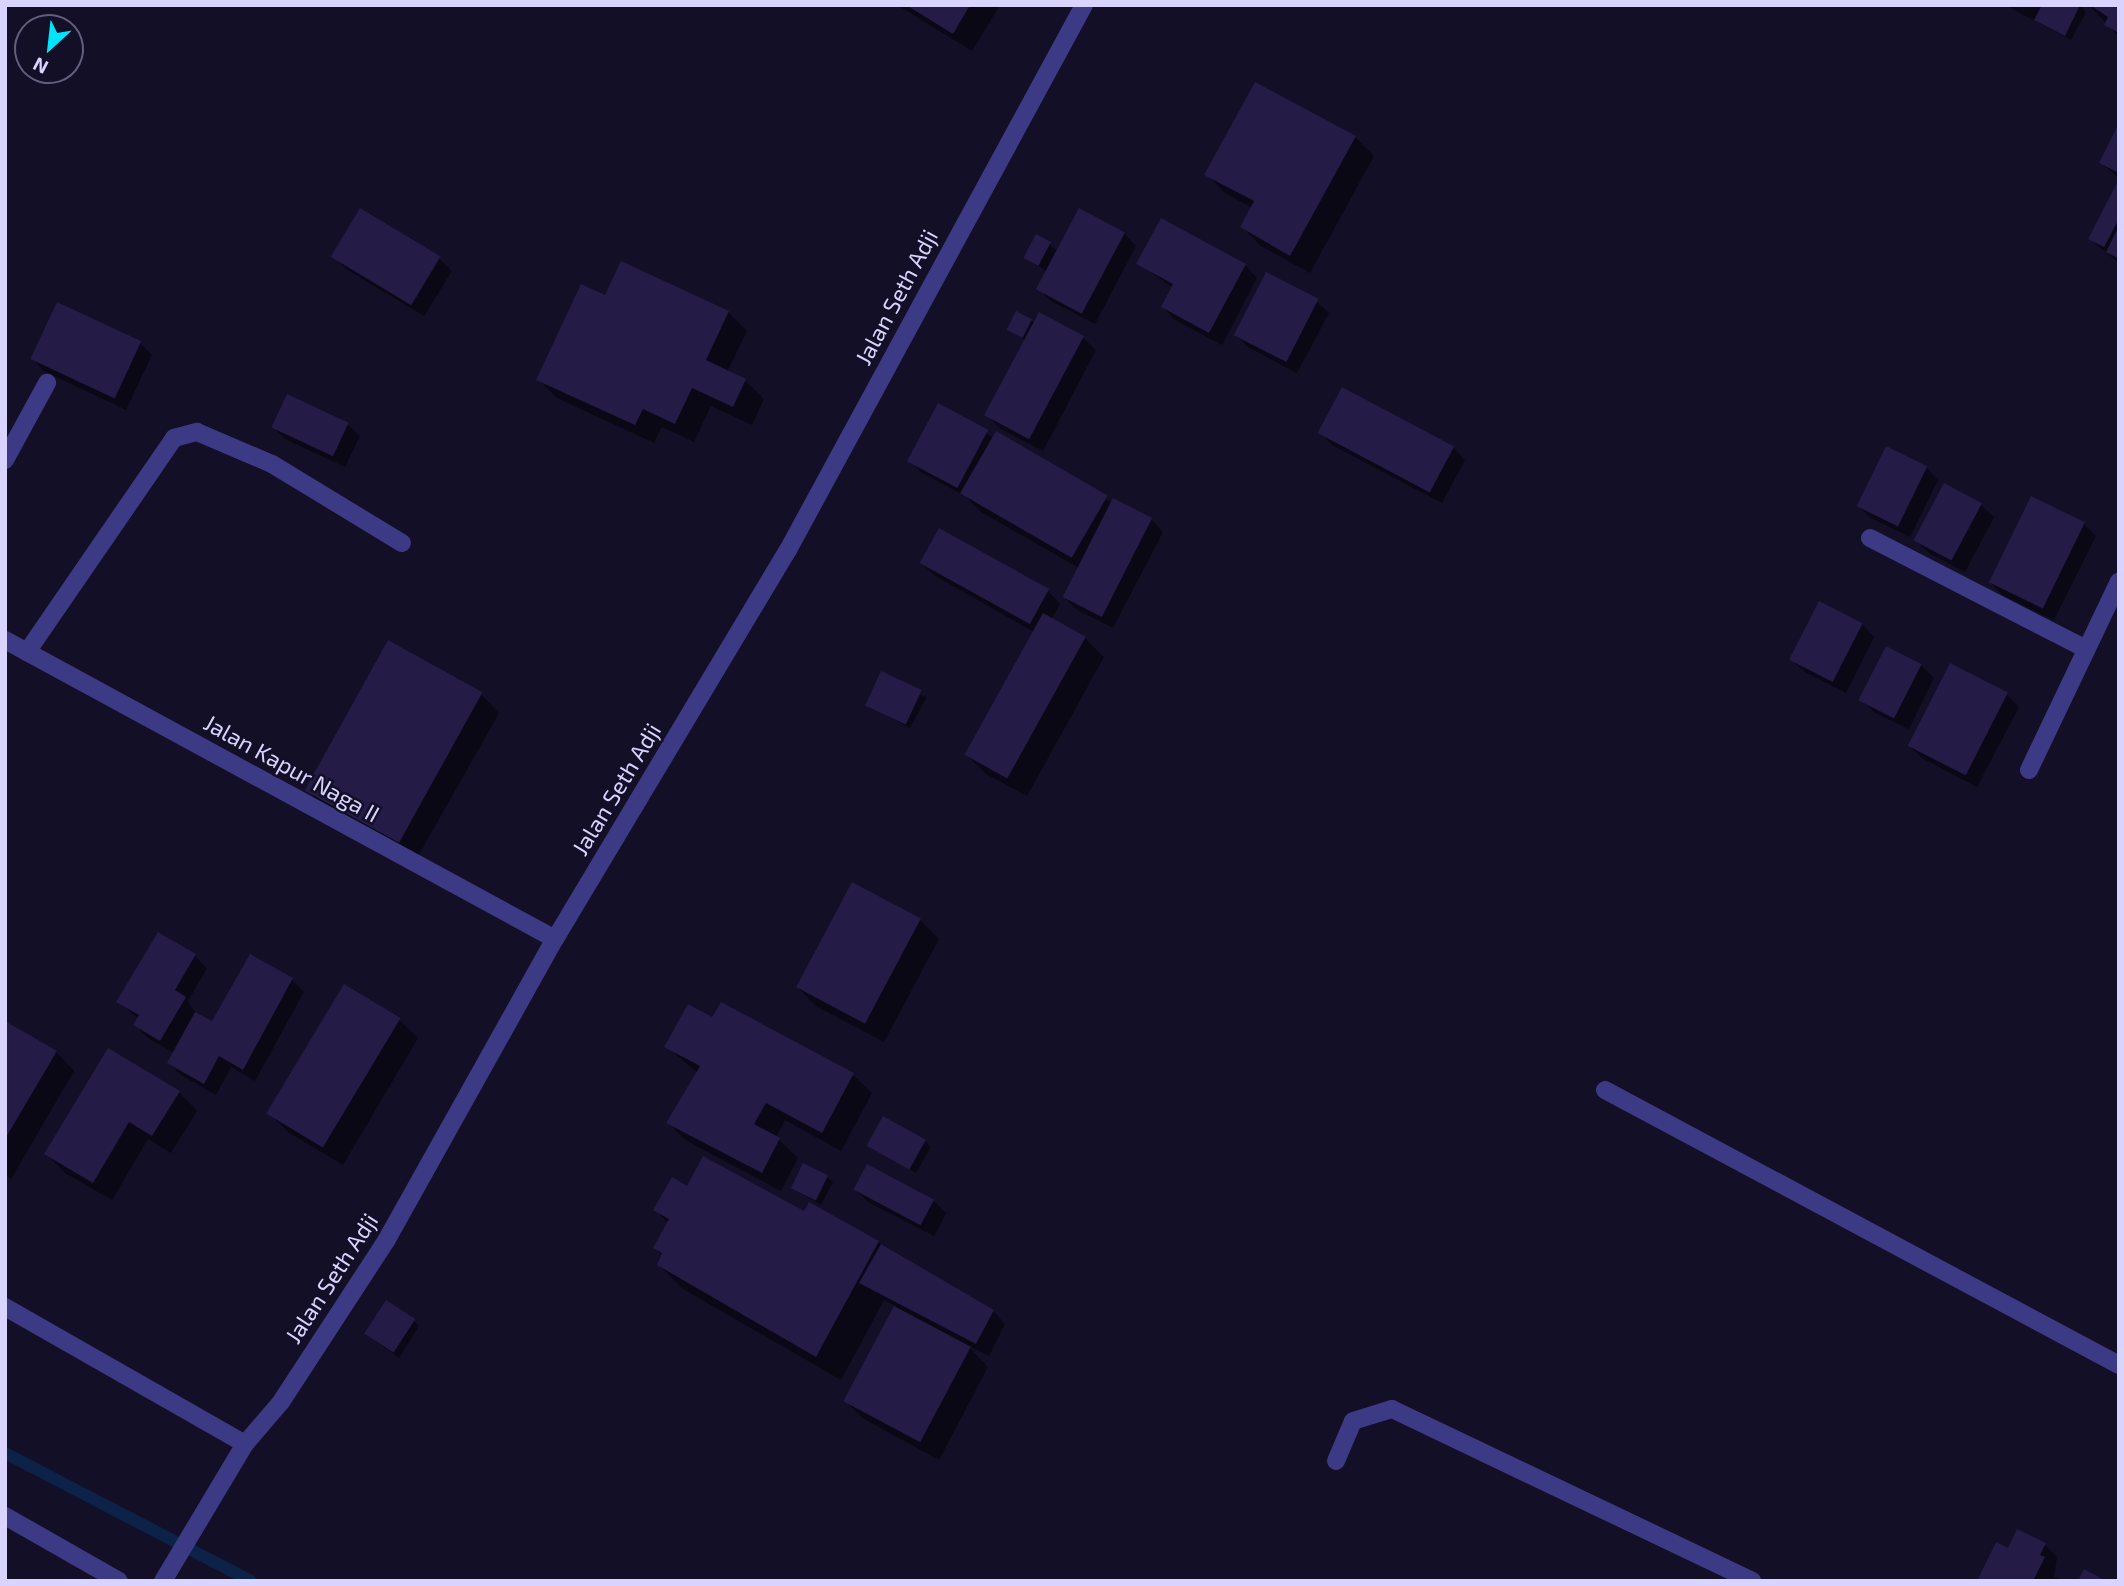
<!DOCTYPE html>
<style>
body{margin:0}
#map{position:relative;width:2124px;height:1586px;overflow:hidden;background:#130f26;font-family:"Exo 2",sans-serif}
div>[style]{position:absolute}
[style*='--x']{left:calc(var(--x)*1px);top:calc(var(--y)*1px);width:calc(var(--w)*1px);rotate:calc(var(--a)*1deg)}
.shadow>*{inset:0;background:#0007;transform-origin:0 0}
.stream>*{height:12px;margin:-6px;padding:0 6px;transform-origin:6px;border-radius:6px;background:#0c2248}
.building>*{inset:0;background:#241b47;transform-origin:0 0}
.minor>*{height:18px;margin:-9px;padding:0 9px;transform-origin:9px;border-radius:9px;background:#3d3a85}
.tertiary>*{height:18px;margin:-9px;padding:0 9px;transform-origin:9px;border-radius:9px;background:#3d3a85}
span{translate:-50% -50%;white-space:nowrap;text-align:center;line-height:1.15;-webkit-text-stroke:5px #130f26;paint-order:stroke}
.street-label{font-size:23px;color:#d9d4ff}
.frame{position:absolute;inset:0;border:7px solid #d9d4ff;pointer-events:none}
.north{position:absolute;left:14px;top:14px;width:70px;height:70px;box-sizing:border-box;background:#130f26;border:2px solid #625e7d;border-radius:50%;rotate:207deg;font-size:19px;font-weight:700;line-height:28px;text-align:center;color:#d9d4ff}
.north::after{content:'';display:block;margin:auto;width:24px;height:32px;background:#00e5ff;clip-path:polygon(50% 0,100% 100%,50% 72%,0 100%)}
</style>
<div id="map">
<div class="shadow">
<i style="clip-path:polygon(897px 5px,1000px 5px,972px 51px)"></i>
<i style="clip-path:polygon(2005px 5px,2079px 5px,2086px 12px,2071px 40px)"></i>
<i style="clip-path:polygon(2091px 5px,2119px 5px,2119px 37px,2091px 7px)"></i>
<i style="clip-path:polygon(2119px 130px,2119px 178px,2101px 163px)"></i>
<i style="clip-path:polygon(1355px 137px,1374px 156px,1310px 273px,1261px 246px,1242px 227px,1252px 208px,1225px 193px,1207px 174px)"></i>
<i style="clip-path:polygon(2119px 184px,2119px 263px,2090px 239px)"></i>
<i style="clip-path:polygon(361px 211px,439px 258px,452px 271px,424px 316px,346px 269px,333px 256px)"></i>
<i style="clip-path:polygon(1124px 233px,1136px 246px,1095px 324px,1051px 301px,1038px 288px,1047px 272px,1026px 257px,1037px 236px,1058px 251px)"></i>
<i style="clip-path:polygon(1139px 264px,1245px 265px,1257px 278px,1222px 345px,1175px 320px,1163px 307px,1173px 288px)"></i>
<i style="clip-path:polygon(606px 298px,728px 312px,747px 331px,727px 372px,745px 380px,764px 399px,752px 425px,711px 406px,694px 442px,662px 427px,654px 443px,557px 398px,538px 379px)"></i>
<i style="clip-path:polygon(1316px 301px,1329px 313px,1297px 373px,1248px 347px,1236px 335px)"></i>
<i style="clip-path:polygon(1031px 321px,1083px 338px,1096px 350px,1043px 451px,999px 428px,987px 415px,1026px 341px,1009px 329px)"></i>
<i style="clip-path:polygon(140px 343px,152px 355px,126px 410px,44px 371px,32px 358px)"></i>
<i style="clip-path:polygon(938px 406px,994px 438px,996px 434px,1112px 503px,1151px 519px,1163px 532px,1113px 628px,1077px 610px,1064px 597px,1079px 568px,981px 512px,965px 496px,922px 473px,910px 461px)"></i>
<i style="clip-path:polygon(347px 424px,360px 436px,345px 467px,285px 439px,273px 427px)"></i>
<i style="clip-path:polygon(1320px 432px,1453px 447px,1465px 460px,1442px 503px,1332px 445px)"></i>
<i style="clip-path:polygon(1926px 467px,1938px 480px,1910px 537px,1871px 518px,1858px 506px)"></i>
<i style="clip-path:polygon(1945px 486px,1981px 505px,1994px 517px,1965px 572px,1929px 553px,1916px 541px)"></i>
<i style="clip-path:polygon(2084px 524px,2096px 536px,2054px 620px,2002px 595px,1990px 582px)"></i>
<i style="clip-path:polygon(921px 563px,1048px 591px,1060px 604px,1051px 620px,1085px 638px,1104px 657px,1027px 796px,986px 774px,967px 755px,1034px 632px,934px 575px)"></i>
<i style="clip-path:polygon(1862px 624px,1874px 637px,1846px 693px,1805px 672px,1792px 660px)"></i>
<i style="clip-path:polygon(1921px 665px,1934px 678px,1909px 729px,1875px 713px,1862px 700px)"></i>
<i style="left:882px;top:673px;width:51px;height:35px;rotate:29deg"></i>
<i style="clip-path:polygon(481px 694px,499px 713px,416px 860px,325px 808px,306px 789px)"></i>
<i style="clip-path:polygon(2007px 695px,2019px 707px,1977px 787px,1922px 758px,1909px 746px)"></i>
<i style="clip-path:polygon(920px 920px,939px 939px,884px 1042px,816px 1006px,797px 987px)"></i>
<i style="clip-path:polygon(195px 956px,207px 968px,188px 1001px,196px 1014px,213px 1023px,292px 980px,304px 992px,255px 1081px,231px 1067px,216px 1095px,181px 1075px,169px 1063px,174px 1053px,148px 1038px,135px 1025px,139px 1019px,119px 1002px)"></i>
<i style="clip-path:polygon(345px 987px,399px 1020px,418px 1038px,343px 1165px,288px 1132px,269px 1113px)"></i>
<i style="clip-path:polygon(722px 1004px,853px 1075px,872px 1093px,841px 1151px,785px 1120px,776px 1137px,798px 1158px,781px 1191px,687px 1141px,668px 1123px,698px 1073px,667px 1047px,713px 1019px)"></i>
<i style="clip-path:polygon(5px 1023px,56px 1052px,74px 1071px,11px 1179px,5px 1175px)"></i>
<i style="clip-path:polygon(179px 1092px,197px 1111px,171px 1153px,148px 1139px,112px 1200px,65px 1173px,47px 1154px)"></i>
<i style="clip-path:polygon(925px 1141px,931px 1147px,916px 1173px,870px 1145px)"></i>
<i style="clip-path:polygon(827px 1177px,833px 1182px,821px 1205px,792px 1188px)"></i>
<i style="clip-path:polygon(688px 1188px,805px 1213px,878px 1242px,993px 1311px,1005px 1324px,989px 1356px,967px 1345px,988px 1367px,939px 1460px,864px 1419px,845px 1401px,895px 1306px,884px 1300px,841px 1380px,683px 1289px,659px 1265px,663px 1256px,655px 1248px,668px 1223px,656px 1210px)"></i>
<i style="clip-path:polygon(856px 1190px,933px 1200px,946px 1213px,934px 1236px,868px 1202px)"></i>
<i style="clip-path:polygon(413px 1320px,419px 1326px,399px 1358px,365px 1333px)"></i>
<i style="clip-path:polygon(2045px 1545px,2057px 1557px,2054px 1577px,2065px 1581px,1979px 1581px,2009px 1550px)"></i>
</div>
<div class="stream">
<i style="--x:5;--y:1453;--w:277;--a:27.5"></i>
</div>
<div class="building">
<i style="clip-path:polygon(906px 5px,970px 5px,953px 34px)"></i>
<i style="clip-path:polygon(2042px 5px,2080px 5px,2065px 36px,2034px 20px)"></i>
<i style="clip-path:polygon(2090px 5px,2119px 5px,2119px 33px,2104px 25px,2108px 17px)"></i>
<i style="clip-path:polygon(1255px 82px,1356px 136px,1290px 256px,1240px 227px,1254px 201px,1204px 175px)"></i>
<i style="clip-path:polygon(2117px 127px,2119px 128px,2119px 173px,2099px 163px)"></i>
<i style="clip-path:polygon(2119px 179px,2119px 219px,2104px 247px,2088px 239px)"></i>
<i style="left:360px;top:208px;width:94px;height:57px;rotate:31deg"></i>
<i style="left:1079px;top:208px;width:52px;height:92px;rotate:28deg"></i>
<i style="clip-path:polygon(1161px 218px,1246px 264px,1209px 333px,1161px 307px,1173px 284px,1136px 264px)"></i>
<i style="clip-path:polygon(2119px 226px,2119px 259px,2106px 252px)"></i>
<i style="left:1036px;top:234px;width:17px;height:27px;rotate:28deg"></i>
<i style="clip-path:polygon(621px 261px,729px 311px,706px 360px,746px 379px,733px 407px,692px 388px,675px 424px,643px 409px,635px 425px,536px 380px,581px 284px,605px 295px)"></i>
<i style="left:1266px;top:272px;width:59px;height:71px;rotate:27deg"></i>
<i style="left:57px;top:302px;width:93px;height:63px;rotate:25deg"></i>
<i style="left:1016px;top:311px;width:18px;height:21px;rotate:27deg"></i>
<i style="left:1039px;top:312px;width:51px;height:117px;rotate:28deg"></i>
<i style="left:1342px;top:387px;width:127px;height:52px;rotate:28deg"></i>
<i style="left:287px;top:394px;width:68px;height:37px;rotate:25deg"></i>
<i style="left:938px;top:403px;width:57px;height:66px;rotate:28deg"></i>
<i style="left:996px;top:431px;width:129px;height:72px;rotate:30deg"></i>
<i style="left:1886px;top:446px;width:46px;height:67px;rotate:26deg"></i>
<i style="left:1944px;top:483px;width:43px;height:65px;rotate:28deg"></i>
<i style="left:2031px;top:496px;width:60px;height:96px;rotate:26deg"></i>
<i style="left:1113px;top:498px;width:44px;height:111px;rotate:27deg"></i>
<i style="left:939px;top:528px;width:126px;height:40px;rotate:29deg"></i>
<i style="left:1819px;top:601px;width:49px;height:66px;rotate:27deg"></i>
<i style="left:1043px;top:613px;width:49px;height:162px;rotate:29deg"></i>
<i style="left:388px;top:640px;width:108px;height:172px;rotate:29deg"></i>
<i style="left:1886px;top:646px;width:40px;height:61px;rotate:27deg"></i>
<i style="left:1950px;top:663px;width:65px;height:93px;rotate:27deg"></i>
<i style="left:881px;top:671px;width:45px;height:38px;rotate:25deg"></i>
<i style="left:852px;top:882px;width:78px;height:119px;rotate:28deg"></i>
<i style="clip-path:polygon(158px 932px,196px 954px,175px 990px,186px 997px,160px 1041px,133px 1025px,139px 1015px,116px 1002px)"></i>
<i style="clip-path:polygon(250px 954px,293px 978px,243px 1070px,219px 1056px,204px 1084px,167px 1063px,195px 1012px,212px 1021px)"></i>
<i style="left:344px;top:984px;width:66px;height:151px;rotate:31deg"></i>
<i style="clip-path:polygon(721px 1002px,854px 1073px,822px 1133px,766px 1103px,754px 1124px,780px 1138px,762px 1173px,666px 1123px,700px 1066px,664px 1047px,688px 1004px,712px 1017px)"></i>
<i style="clip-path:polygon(5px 1021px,57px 1051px,5px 1139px)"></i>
<i style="clip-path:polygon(108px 1048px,180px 1091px,152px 1136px,129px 1122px,93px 1183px,44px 1154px)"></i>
<i style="left:883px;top:1116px;width:49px;height:34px;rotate:29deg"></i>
<i style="clip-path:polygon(703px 1156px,804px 1211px,809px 1202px,879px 1241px,816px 1357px,657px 1265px,662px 1253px,653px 1248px,669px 1219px,653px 1210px,672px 1177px,687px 1186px)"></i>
<i style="left:803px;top:1163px;width:28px;height:28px;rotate:26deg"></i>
<i style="left:867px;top:1164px;width:76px;height:29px;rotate:28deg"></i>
<i style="clip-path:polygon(881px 1244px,994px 1310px,976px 1344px,859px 1283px)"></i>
<i style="left:386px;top:1300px;width:35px;height:40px;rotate:33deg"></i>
<i style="left:894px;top:1306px;width:87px;height:108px;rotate:28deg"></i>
<i style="clip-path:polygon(2017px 1529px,2046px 1543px,2040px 1555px,2045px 1557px,2033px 1581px,1977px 1581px,1996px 1542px,2008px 1548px)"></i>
<i style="clip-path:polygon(2084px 1569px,2106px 1581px,2078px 1581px)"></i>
</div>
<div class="minor">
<i style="--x:5;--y:460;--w:88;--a:-61.4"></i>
<i style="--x:1870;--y:538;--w:243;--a:27.2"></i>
<i style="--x:5;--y:640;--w:626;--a:28.53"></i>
<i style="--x:27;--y:652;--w:260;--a:-55.5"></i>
<i style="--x:174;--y:438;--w:24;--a:-15"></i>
<i style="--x:197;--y:432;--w:82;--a:23.1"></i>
<i style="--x:272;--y:464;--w:152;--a:31.3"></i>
<i style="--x:2029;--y:770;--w:209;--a:-64.5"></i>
<i style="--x:1605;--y:1090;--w:583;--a:28.15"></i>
<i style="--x:5;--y:1307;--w:276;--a:29.7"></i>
<i style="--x:1336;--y:1461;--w:43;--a:-67"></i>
<i style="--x:1353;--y:1421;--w:41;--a:-17.1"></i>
<i style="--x:1392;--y:1409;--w:399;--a:25.5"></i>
<i style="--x:5;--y:1516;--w:131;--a:29.7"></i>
</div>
<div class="tertiary">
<i style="--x:163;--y:1581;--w:160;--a:-59.1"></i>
<i style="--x:245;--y:1444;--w:55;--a:-49.4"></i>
<i style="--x:281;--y:1402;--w:192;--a:-56.9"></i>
<i style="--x:386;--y:1241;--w:346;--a:-60.8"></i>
<i style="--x:555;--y:939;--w:453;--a:-59.1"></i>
<i style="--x:788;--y:550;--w:620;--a:-61.49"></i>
</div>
<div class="street-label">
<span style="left:896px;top:297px;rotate:-62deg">Jalan Seth Adji</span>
<span style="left:292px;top:768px;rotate:29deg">Jalan Kapur Naga II</span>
<span style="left:616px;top:789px;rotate:-59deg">Jalan Seth Adji</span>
<span style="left:331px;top:1278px;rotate:-57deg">Jalan Seth Adji</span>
</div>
<div class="frame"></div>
<div class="north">N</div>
</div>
